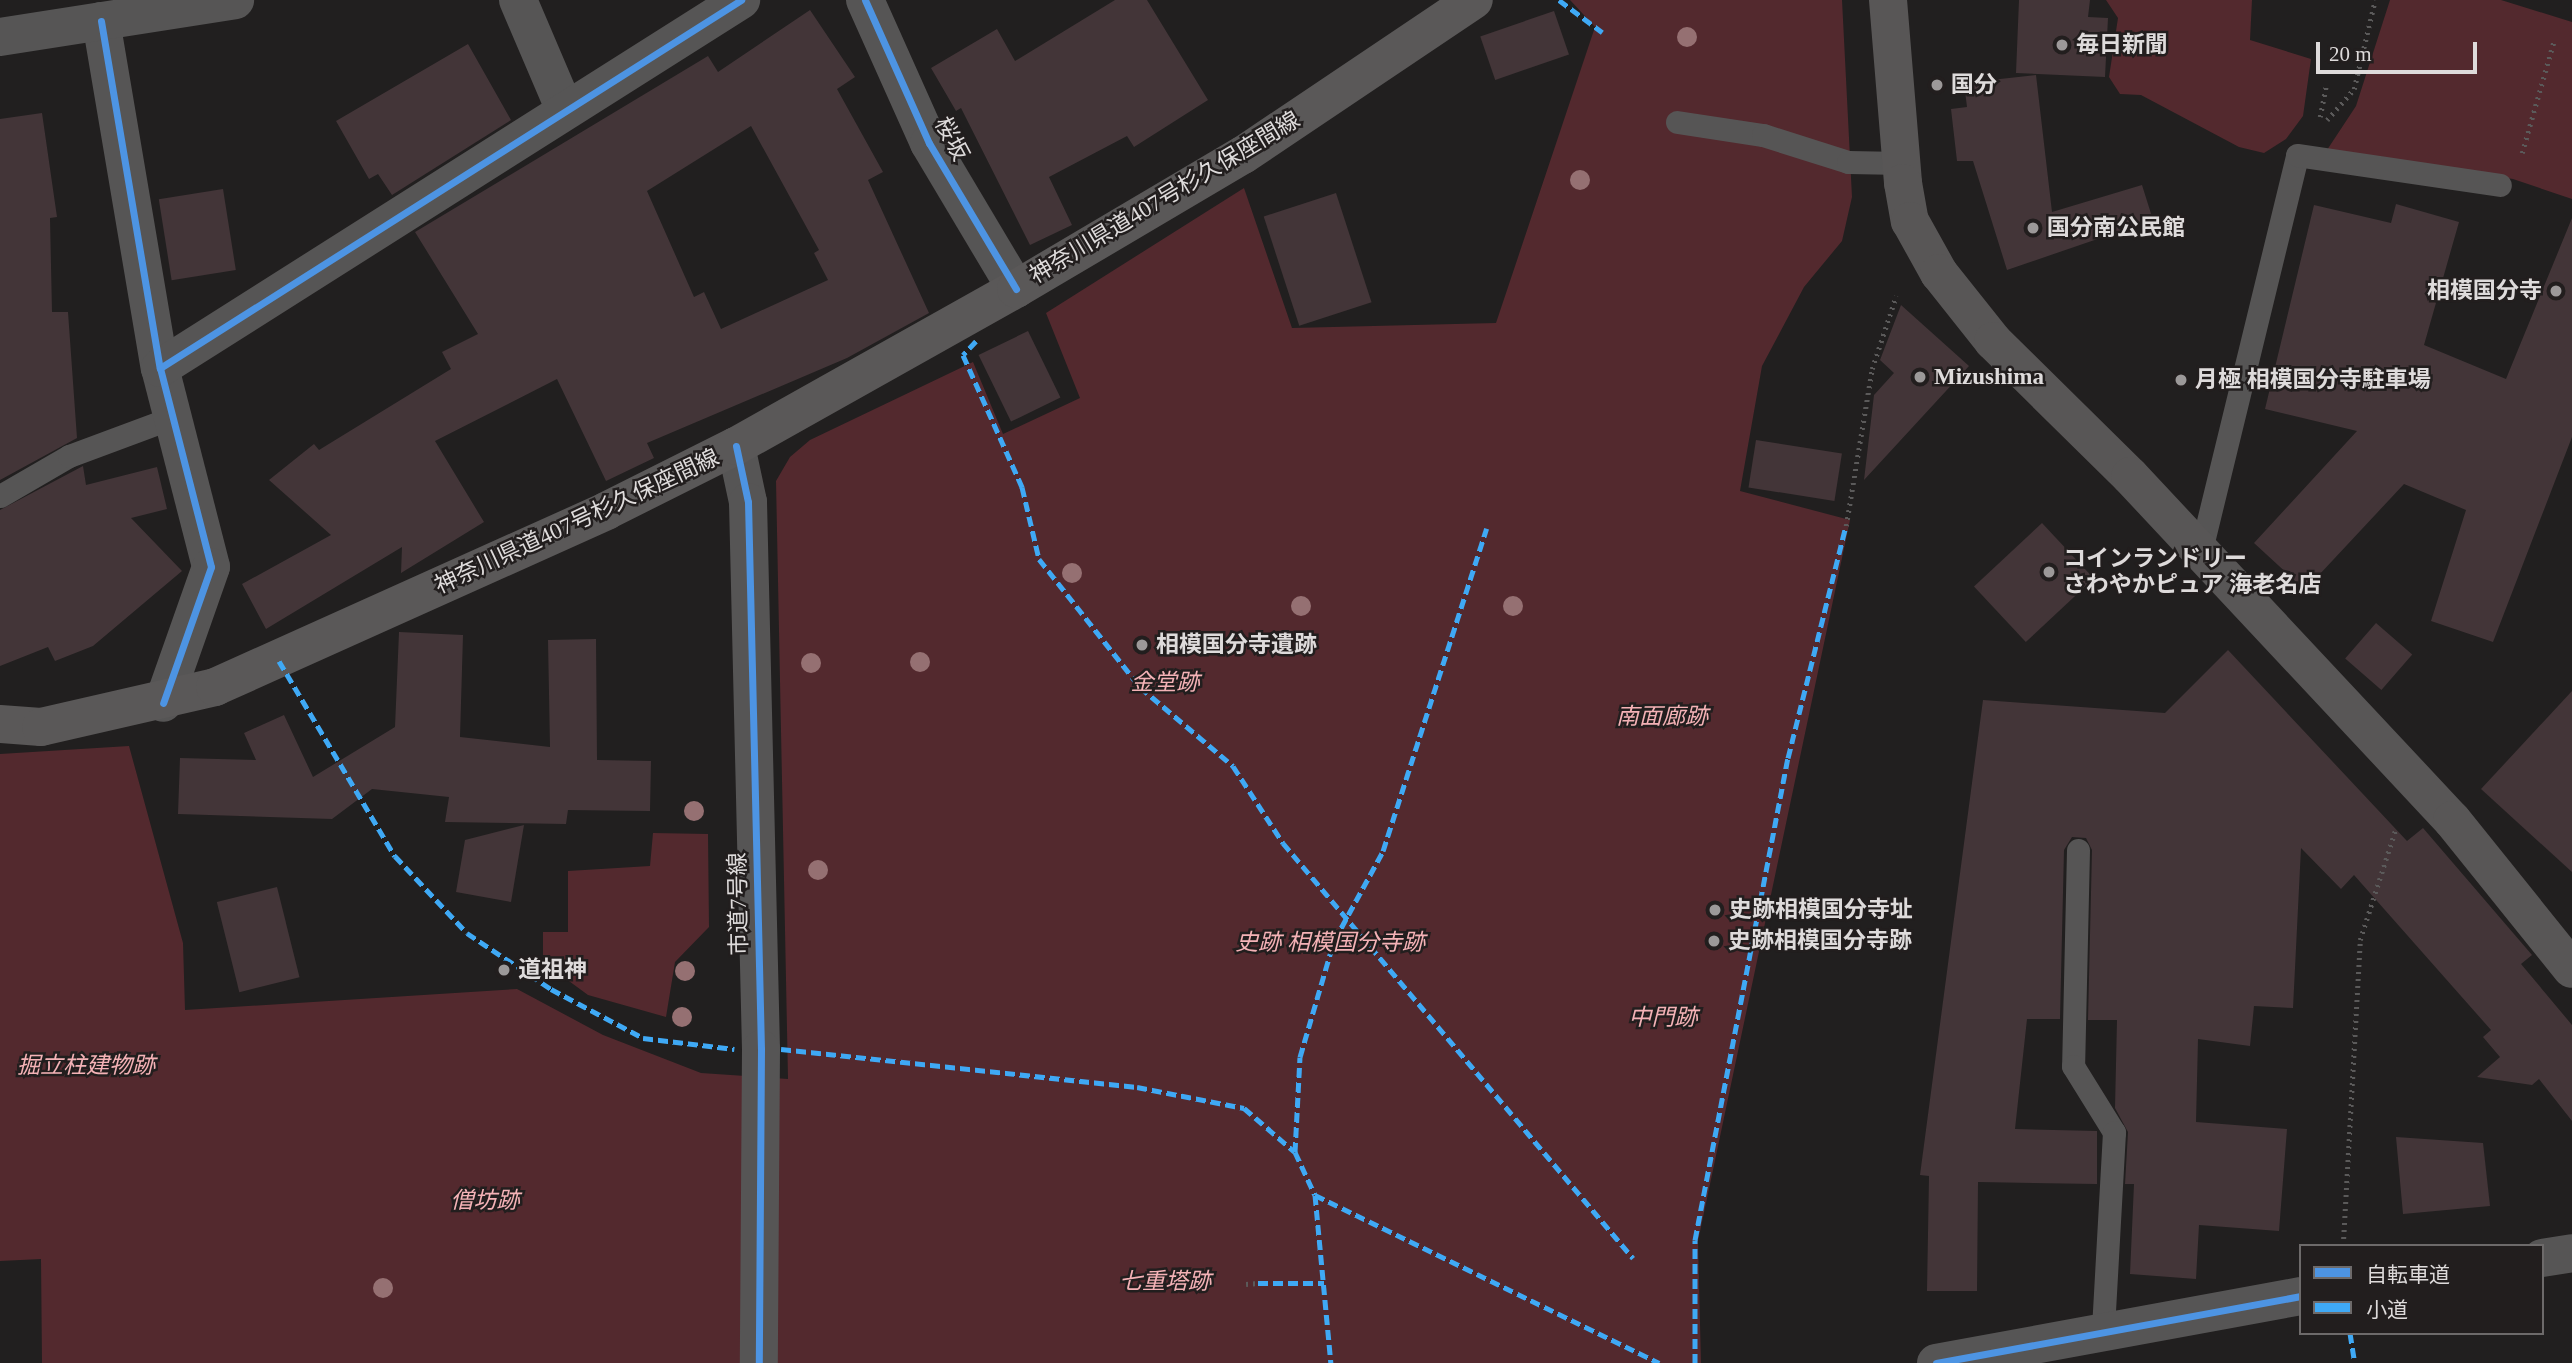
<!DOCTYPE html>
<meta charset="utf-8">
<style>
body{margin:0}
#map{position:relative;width:2572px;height:1363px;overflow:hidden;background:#211f1f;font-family:"Times New Roman","Noto Sans JP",serif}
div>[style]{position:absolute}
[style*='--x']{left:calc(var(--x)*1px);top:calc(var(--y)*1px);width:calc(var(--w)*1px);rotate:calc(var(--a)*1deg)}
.green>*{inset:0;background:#53292e}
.building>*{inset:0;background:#433538;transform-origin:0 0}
.path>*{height:4.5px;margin-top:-2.25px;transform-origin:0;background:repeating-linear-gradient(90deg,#5b5a5a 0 2px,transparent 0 7px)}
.lane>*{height:23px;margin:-11.5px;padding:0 11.5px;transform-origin:11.5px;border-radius:11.5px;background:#565555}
.street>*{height:38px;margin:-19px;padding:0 19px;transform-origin:19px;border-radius:19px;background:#565555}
.secondary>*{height:38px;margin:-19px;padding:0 19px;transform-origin:19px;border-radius:19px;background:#5a5858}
.primary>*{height:38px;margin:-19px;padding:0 19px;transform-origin:19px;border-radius:19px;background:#585656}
.quiet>*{height:5px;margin-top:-2.5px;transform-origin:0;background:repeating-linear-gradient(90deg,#3fa9f5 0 10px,transparent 0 15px)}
.cycleway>*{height:7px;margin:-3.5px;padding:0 3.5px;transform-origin:3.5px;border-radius:3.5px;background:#4d94e3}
.trees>*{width:20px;height:20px;margin:-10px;border-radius:50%;background:#957072}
.dots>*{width:19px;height:19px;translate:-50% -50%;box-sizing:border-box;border:4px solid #221e1e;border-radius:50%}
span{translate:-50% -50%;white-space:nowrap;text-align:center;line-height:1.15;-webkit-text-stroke:5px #221e1e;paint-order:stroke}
.poi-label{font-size:23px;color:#dedbdb;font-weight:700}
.left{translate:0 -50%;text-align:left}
.right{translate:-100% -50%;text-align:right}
.street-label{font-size:23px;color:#dedbdb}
.park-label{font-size:23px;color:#f4b2b6;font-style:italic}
.legend{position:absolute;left:2299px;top:1244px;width:245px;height:91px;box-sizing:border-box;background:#221e1e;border:2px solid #6d6a6a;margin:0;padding:9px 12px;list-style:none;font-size:21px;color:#dedbdb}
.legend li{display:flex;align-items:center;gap:14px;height:35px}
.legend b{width:35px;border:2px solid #6d6a6a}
.scale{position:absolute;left:2316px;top:42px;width:161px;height:32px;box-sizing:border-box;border:4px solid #dedbdb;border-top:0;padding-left:9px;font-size:21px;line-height:24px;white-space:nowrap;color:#dedbdb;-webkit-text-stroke:5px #221e1e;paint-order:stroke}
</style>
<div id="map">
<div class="green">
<i style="clip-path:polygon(1570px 0,1842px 0,1852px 197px,1842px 241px,1804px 287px,1762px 366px,1740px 491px,1850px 520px,1698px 1241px,1701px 1363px,42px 1363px,41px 1259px,0 1261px,0 754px,129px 746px,183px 943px,185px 1010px,517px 989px,603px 1035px,701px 1073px,788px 1079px,776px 481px,790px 457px,810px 440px,973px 362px,1003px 434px,1080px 398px,1046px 313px,1244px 188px,1292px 328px,1496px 323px,1595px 27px)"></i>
<i style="clip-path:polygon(2106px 0,2252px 0,2250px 40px,2311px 59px,2303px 116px,2286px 139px,2264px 153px,2239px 147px,2141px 95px,2120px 94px,2109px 77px,2118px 18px)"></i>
<i style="clip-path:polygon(2390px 0,2501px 0,2572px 22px,2572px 199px,2513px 179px,2327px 150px,2356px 106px)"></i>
<i style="clip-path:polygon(653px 833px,708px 834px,709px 927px,675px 962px,666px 1017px,588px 995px,543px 962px,543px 932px,568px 932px,568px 871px,650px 866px)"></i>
</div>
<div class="building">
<i style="clip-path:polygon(1115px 0,1147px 0,1208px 100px,1134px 147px,1127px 136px,1049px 177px,1072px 225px,1030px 245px,961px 108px,956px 111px,931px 68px,997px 29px,1015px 61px)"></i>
<i style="clip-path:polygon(2019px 0,2090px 0,2088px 17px,2108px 18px,2105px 77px,2016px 73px)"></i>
<i style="clip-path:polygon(evenodd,810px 10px,855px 77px,837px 89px,883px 172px,868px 180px,929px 313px,847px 358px,647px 443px,654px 458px,606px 481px,557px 379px,435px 441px,484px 522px,401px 573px,402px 547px,266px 629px,242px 584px,331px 535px,269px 480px,314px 444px,319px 450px,451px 369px,442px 352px,478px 334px,415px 232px,708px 56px,718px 72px,810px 10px,751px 126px,819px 250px,814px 253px,828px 280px,721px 329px,704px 292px,694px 297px,647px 191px,751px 126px)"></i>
<i style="left:1554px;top:11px;width:46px;height:78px;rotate:71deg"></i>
<i style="clip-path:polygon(468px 44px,511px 120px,392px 195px,378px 174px,369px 179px,336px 121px)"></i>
<i style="clip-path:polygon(2036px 75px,2052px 212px,2142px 185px,2153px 220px,2007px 270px,1973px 161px,1957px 161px,1951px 109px,1967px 107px,1964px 83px)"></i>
<i style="clip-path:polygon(42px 113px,57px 217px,50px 218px,52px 312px,68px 312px,77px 438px,0 480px,0 119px)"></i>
<i style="left:223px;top:189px;width:82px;height:65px;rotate:81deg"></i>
<i style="left:1336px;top:193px;width:115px;height:76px;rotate:72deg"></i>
<i style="clip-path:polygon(2396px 204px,2459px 222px,2424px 345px,2506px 379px,2572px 218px,2572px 437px,2493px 642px,2431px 621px,2466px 510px,2404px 484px,2305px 590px,2254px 543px,2357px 431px,2265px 409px,2314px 205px,2391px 223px)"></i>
<i style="clip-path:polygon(1901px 305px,1969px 366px,1864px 480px,1874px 395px,1894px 373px,1880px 360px)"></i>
<i style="left:1028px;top:331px;width:74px;height:55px;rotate:64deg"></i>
<i style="left:1756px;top:440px;width:87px;height:48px;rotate:9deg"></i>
<i style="clip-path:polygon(83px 466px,86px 485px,157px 467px,167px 509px,131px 518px,182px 571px,93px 646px,55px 661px,48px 647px,0 666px,0 510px)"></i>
<i style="left:2042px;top:523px;width:76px;height:93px;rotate:47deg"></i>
<i style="left:2376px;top:623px;width:48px;height:47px;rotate:41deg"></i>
<i style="clip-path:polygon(399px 632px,463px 635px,460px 737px,550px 747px,548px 640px,596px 639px,597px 760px,651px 761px,650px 811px,568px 810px,566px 824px,445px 822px,449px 797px,372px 789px,332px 819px,178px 814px,180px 758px,256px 760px,244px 733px,284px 715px,313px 777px,395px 727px)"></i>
<i style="clip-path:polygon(2228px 650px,2407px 841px,2423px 828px,2532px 955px,2521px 964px,2572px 1025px,2572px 1121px,2539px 1079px,2532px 1085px,2477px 1077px,2500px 1057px,2483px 1037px,2491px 1030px,2354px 875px,2341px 889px,2301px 848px,2293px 1008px,2254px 1006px,2250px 1046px,2198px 1039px,2196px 1122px,2287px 1129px,2279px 1231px,2199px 1225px,2196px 1279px,2130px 1274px,2134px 1184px,2125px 1184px,2128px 1132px,2115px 1108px,2117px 1020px,2088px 1020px,2092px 850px,2086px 838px,2072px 837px,2064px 850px,2060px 1019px,2027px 1019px,2015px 1129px,2097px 1131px,2097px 1184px,1978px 1182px,1977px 1291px,1927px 1291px,1929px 1176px,1920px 1175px,1983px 700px,2165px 713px)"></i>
<i style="clip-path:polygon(2572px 691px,2572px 872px,2481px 789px)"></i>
<i style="clip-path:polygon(524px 825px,511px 902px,456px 892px,465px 840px)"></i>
<i style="left:277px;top:887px;width:93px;height:62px;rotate:76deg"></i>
<i style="clip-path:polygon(2396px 1137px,2483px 1143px,2490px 1206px,2403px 1214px)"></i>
</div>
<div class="path">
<i style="--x:2320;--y:117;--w:31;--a:-79"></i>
<i style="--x:2327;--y:120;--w:41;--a:-48.9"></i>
<i style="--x:2354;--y:89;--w:91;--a:-76.7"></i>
<i style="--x:2522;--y:153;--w:116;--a:-74.1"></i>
<i style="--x:1846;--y:526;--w:159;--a:-80.6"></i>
<i style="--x:1872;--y:369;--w:77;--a:-71.8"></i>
<i style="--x:2343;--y:1246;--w:306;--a:-86.8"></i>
<i style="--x:2360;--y:940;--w:118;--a:-72.2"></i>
<i style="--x:1246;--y:1284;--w:12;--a:-5"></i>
</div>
<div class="lane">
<i style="--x:1677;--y:122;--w:87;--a:8.6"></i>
<i style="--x:1763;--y:135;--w:89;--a:17.6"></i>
<i style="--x:1848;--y:162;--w:54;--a:1.1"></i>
<i style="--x:0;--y:496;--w:80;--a:-30.1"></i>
<i style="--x:69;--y:456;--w:109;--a:-20.4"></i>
<i style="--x:2201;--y:550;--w:406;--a:-76.3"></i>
<i style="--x:2297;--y:155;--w:205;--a:8.4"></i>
<i style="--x:2078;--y:850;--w:216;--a:91.3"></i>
<i style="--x:2073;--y:1066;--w:78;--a:58.2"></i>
<i style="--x:2114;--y:1132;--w:199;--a:93.2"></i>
</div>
<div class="street">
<i style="--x:518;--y:0;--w:117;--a:66.9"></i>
<i style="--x:865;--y:0;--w:157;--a:65.9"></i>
<i style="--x:929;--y:143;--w:170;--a:59.2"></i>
<i style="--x:101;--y:21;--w:352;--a:80.4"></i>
<i style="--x:160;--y:368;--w:205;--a:75.6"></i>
<i style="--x:211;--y:567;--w:144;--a:109.4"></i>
<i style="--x:0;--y:37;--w:238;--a:-8.9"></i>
<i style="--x:160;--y:368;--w:688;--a:-32.35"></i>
<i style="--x:736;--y:446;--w:57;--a:77.9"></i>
<i style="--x:748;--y:502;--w:547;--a:88.64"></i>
<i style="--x:761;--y:1049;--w:314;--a:90.4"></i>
<i style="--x:2542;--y:1258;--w:30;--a:-9"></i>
<i style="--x:1936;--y:1363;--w:371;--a:-10.4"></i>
</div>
<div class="secondary">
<i style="--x:0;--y:724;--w:41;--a:4.2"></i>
<i style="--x:41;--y:727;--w:179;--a:-12.9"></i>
<i style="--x:215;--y:687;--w:429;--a:-24.2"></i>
<i style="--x:606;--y:511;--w:145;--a:-26.6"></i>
<i style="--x:736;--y:446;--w:321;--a:-29.3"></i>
<i style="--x:1016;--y:289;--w:264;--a:-30.6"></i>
<i style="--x:1243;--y:155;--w:278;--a:-33.9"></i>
</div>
<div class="primary">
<i style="--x:1888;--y:0;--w:184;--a:85.3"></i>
<i style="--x:1903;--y:183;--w:39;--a:80"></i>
<i style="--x:1910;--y:221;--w:60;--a:60.9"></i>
<i style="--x:1939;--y:273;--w:87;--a:51.5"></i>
<i style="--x:1993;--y:341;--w:192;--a:44.6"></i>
<i style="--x:2130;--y:476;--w:471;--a:46.9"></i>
<i style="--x:2452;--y:820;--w:191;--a:51.2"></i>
</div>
<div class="quiet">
<i style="--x:1559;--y:0;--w:54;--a:36.7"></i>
<i style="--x:976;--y:341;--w:19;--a:133"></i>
<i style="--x:963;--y:355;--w:145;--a:65.9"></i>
<i style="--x:1022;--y:487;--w:74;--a:76.7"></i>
<i style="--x:1039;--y:559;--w:163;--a:51.7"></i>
<i style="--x:1140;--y:687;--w:122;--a:40.3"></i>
<i style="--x:1233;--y:766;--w:92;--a:57"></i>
<i style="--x:1283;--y:843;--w:543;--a:49.86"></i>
<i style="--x:279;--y:661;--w:227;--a:59.3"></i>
<i style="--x:395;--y:856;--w:105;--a:46.9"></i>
<i style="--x:467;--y:933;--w:101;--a:33.7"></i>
<i style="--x:551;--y:989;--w:104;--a:28"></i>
<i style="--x:643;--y:1038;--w:92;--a:6.9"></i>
<i style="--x:781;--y:1049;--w:358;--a:6.1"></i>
<i style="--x:1137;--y:1087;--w:109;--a:11.1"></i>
<i style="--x:1244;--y:1108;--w:67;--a:40.8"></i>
<i style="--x:1295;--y:1152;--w:47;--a:65.1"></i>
<i style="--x:1315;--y:1195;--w:169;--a:84.6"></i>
<i style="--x:1295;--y:1152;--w:95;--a:-87"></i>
<i style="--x:1300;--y:1057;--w:121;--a:-73.7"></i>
<i style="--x:1334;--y:941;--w:102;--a:-61.4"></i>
<i style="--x:1383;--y:851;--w:339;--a:-72.2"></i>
<i style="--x:1315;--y:1195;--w:383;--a:26"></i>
<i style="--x:1258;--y:1283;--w:66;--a:0"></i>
<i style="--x:2350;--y:1333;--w:30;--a:81"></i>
<i style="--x:1695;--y:1363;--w:123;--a:-90"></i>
<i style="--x:1695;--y:1240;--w:491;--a:-79.1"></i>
<i style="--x:1788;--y:758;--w:239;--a:-76"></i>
</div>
<div class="cycleway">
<i style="--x:865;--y:0;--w:157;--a:65.9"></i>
<i style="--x:929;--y:143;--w:170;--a:59.2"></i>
<i style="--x:101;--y:21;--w:352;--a:80.4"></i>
<i style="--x:160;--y:368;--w:205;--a:75.6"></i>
<i style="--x:211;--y:567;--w:144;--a:109.4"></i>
<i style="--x:160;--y:368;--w:688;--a:-32.35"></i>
<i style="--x:736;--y:446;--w:57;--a:77.9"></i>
<i style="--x:748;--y:502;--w:547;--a:88.64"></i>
<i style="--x:761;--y:1049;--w:314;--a:90.4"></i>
<i style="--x:1936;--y:1363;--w:371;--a:-10.4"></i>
</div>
<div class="trees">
<i style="left:1687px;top:37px"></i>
<i style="left:1580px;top:180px"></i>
<i style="left:1072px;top:573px"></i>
<i style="left:1301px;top:606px"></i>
<i style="left:1513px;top:606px"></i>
<i style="left:920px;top:662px"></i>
<i style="left:811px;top:663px"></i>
<i style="left:694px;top:811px"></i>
<i style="left:818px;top:870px"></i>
<i style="left:685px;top:971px"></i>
<i style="left:682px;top:1017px"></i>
<i style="left:383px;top:1288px"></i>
</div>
<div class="dots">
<i style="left:2062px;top:45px;background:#9c9999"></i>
<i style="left:1937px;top:85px;background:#9c9999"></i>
<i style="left:2033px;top:228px;background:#9c9999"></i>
<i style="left:2556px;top:291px;background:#9c9999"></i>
<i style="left:1920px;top:377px;background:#9c9999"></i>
<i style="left:2181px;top:380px;background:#9c9999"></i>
<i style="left:2049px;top:572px;background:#9c9999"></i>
<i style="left:1142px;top:645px;background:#9c9999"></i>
<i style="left:1715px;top:910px;background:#9c9999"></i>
<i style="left:1714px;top:941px;background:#9c9999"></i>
<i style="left:504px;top:970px;background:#9c9999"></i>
</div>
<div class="poi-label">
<span class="left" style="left:2076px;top:45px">毎日新聞</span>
<span class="left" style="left:1951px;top:85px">国分</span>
<span class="left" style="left:2047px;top:228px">国分南公民館</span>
<span class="right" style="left:2542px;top:291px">相模国分寺</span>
<span class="left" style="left:1934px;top:377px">Mizushima</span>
<span class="left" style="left:2195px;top:380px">月極 相模国分寺駐車場</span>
<span class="left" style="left:2063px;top:572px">コインランドリー<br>さわやかピュア 海老名店</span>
<span class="left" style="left:1156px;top:645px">相模国分寺遺跡</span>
<span class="left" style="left:1729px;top:910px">史跡相模国分寺址</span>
<span class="left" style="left:1728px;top:941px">史跡相模国分寺跡</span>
<span class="left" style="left:518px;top:970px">道祖神</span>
</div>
<div class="street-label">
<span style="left:951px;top:139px;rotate:62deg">桜坂</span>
<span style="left:1165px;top:198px;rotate:-31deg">神奈川県道407号杉久保座間線</span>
<span style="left:577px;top:522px;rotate:-25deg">神奈川県道407号杉久保座間線</span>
<span style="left:739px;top:904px;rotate:-91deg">市道7号線</span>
</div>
<div class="park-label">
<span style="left:1165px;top:683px">金堂跡</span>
<span style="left:1662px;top:717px">南面廊跡</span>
<span style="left:1330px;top:943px">史跡 相模国分寺跡</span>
<span style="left:1663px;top:1018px">中門跡</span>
<span style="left:86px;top:1066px">掘立柱建物跡</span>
<span style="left:485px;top:1201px">僧坊跡</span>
<span style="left:1165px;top:1282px">七重塔跡</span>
</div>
<ul class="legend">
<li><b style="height:9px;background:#4d94e3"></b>自転車道</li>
<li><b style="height:9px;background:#3fa9f5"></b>小道</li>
</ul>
<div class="scale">20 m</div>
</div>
